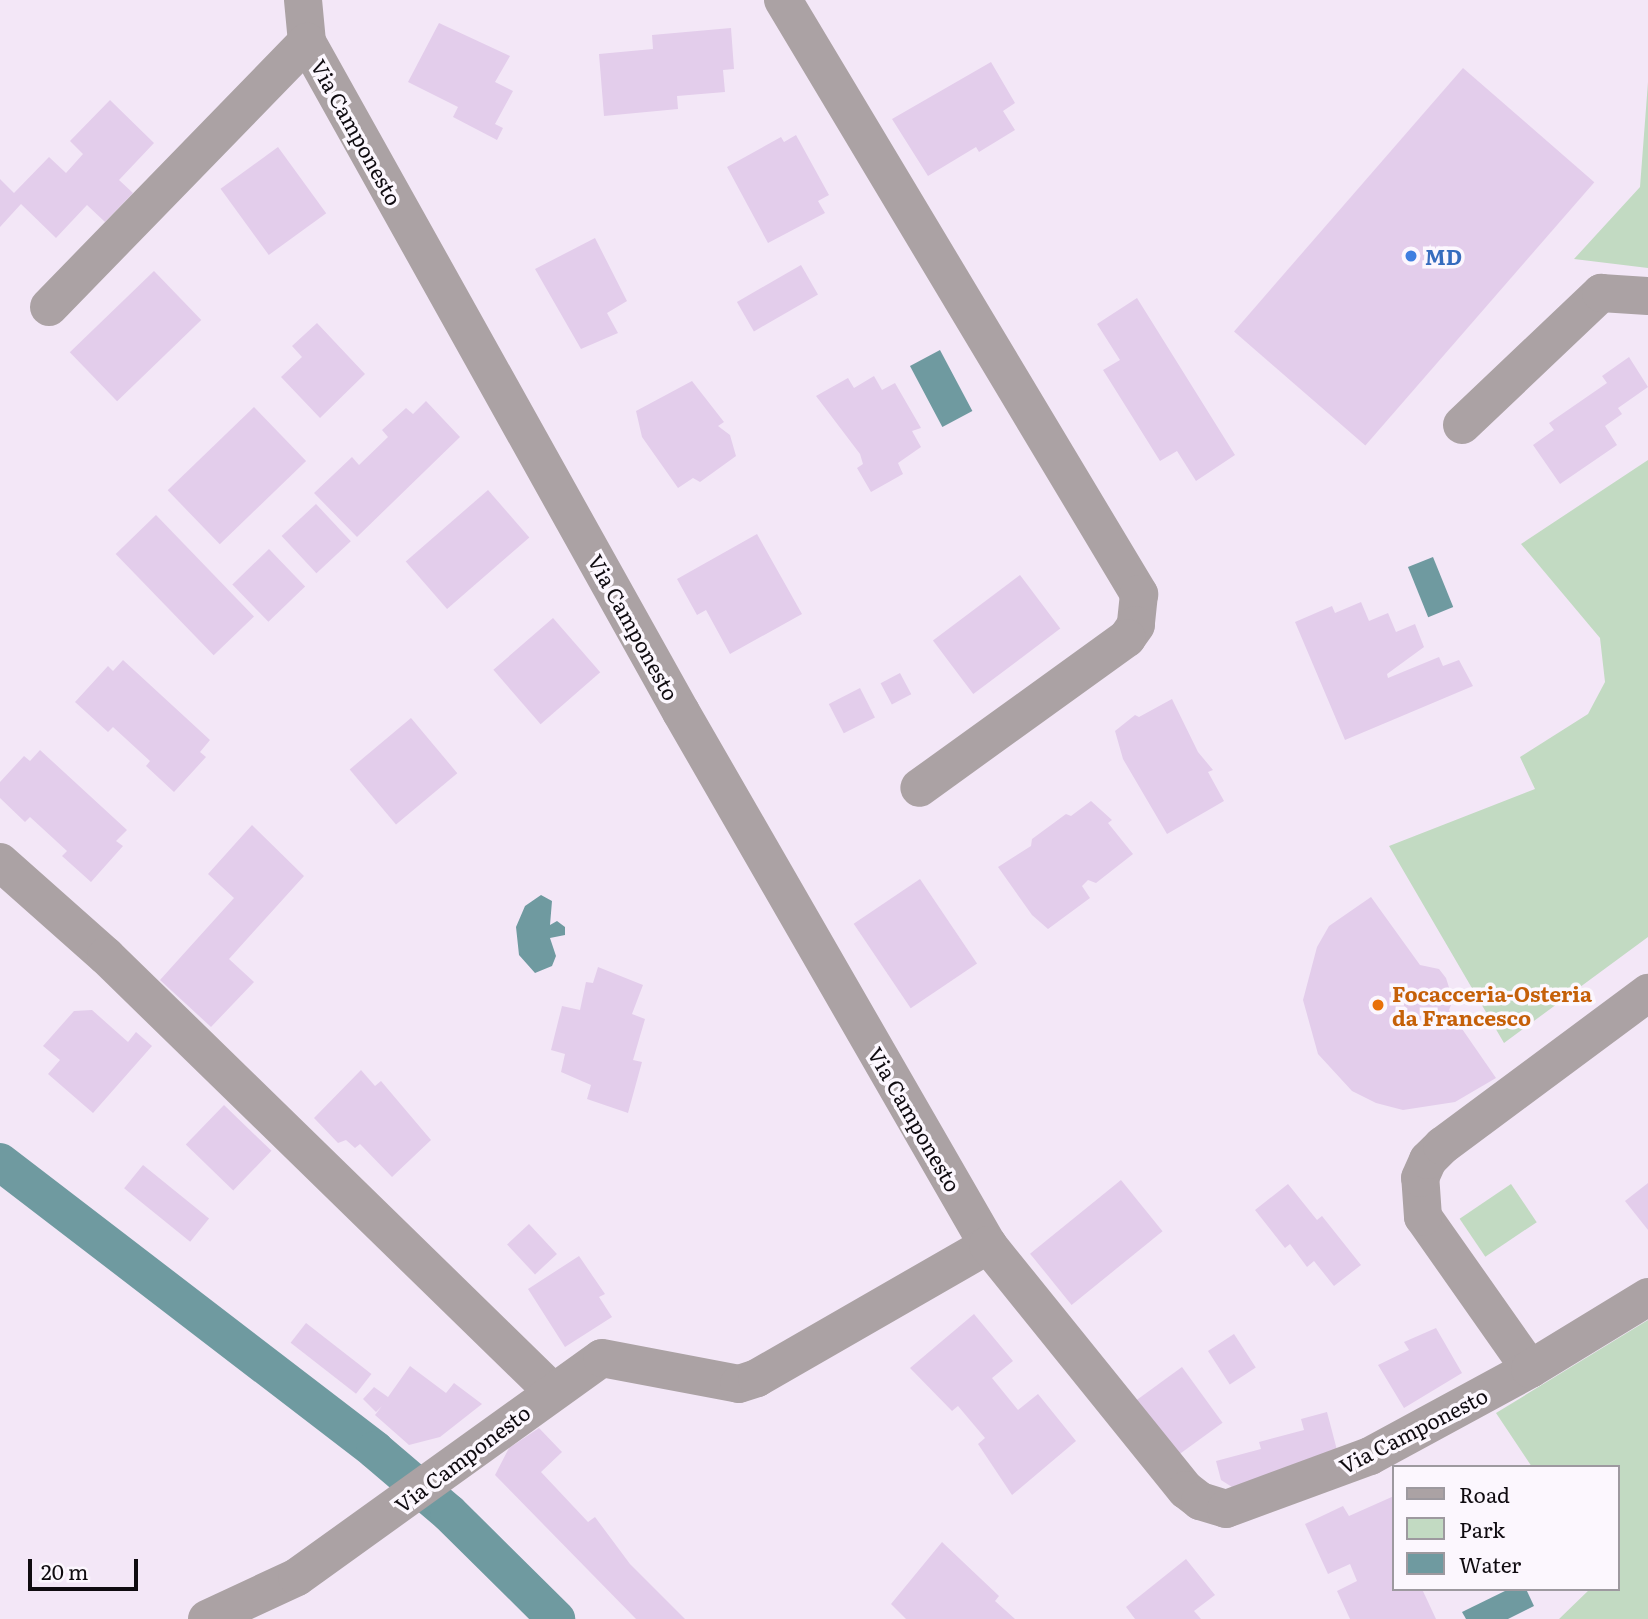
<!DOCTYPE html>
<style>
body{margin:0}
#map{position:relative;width:1648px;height:1619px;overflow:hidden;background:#f3e7f7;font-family:Literata,serif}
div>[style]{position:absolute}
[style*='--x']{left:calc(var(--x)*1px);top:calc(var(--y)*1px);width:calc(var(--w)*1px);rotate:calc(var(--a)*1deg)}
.green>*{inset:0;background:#c2dac2;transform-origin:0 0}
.water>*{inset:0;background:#6f9aa0;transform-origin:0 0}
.canal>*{height:38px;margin:-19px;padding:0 19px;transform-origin:19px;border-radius:19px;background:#6f9aa0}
.building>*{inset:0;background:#e3cdeb;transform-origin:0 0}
.minor>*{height:38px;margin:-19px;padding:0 19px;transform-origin:19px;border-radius:19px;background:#aba2a4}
.dots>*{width:19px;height:19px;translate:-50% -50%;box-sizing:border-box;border:4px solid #fcf7fe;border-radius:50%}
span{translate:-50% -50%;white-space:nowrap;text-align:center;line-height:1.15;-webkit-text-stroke:7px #fcf7fe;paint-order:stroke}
.street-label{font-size:21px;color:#0f0b10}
.shop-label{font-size:21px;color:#366cbe;font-weight:700}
.left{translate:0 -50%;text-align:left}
.food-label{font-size:21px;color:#c56008;font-weight:700}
.legend{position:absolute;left:1392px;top:1465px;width:228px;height:126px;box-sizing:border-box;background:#fcf7fe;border:2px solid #9d999f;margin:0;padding:9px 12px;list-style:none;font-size:21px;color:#0f0b10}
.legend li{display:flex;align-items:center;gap:14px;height:35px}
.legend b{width:35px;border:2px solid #9d999f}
.scale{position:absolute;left:28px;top:1559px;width:110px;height:32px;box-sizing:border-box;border:4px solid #0f0b10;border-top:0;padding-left:9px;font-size:21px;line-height:24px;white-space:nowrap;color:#0f0b10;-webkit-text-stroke:5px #fcf7fe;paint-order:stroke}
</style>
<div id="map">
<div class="green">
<i style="clip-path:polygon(1648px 82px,1648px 268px,1574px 259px,1640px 187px)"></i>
<i style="clip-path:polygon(1648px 460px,1648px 937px,1504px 1043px,1389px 846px,1535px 789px,1520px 757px,1588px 714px,1605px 682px,1600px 638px,1521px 544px)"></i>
<i style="left:1511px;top:1184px;width:46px;height:62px;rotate:56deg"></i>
<i style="clip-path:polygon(1648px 1320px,1648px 1619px,1559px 1619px,1590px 1589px,1618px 1589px,1618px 1467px,1532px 1467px,1496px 1413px)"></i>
</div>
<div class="water">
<i style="left:940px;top:350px;width:69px;height:34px;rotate:62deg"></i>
<i style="left:1433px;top:557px;width:54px;height:27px;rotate:68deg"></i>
<i style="clip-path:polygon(541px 895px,552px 901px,550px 925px,557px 921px,565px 927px,565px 935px,550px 938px,556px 956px,552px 966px,535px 973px,519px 955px,516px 927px,525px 906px)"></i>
<i style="clip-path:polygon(1509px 1589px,1526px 1589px,1534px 1606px,1508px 1619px,1466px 1619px,1462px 1612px)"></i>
</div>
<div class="canal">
<i style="--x:0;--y:1162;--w:473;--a:37.5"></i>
<i style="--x:375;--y:1450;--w:97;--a:40.4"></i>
<i style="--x:449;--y:1513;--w:151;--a:44.7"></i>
</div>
<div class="building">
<i style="clip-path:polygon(439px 23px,510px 56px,495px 82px,513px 91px,495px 124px,503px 128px,497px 140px,453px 117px,458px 107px,408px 82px)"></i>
<i style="clip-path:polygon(731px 28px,734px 69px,723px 70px,725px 92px,677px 96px,678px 109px,604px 116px,599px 54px,653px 49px,652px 35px)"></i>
<i style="clip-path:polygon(991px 62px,1015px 103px,1003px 111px,1015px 130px,979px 152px,976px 147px,928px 176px,892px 119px)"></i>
<i style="left:1463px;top:68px;width:174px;height:349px;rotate:41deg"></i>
<i style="clip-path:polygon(110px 100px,154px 143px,119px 180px,133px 193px,105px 222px,87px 205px,56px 238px,21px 204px,0 227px,0 179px,14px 193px,49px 157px,66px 173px,83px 154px,70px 141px)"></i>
<i style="clip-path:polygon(796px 135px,829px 195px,818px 201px,825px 213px,768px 243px,727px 167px,781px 137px,784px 142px)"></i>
<i style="left:278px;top:147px;width:82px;height:71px;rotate:54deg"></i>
<i style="clip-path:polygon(595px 238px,627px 301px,607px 313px,618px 333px,581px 349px,535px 269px)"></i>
<i style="left:801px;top:265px;width:34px;height:74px;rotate:60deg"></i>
<i style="left:154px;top:271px;width:68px;height:117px;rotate:46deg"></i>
<i style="clip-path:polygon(1137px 298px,1235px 455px,1196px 481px,1177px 451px,1160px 461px,1103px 370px,1120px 360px,1097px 324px)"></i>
<i style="clip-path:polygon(317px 323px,365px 374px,320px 418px,281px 377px,302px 357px,292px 346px)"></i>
<i style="clip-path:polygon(1629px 357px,1648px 387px,1618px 408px,1622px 414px,1605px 426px,1617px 445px,1560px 484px,1533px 445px,1554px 430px,1549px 423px,1607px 383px,1602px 376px)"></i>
<i style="clip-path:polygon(874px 376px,882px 390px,895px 383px,921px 428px,912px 431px,921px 447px,898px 463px,903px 474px,871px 492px,857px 468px,863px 464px,860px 454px,816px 396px,848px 378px,854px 388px)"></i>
<i style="clip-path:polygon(692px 381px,724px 422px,718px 426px,730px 435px,736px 456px,700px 482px,693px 478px,678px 488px,642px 437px,636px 411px)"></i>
<i style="clip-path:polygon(426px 401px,460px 437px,357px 537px,314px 493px,352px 457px,359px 465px,388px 437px,382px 430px,406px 408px,413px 414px)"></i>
<i style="left:254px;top:407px;width:75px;height:120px;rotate:46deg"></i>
<i style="left:488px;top:490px;width:63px;height:109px;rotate:49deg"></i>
<i style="left:316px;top:504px;width:51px;height:47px;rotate:47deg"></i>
<i style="left:156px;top:515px;width:141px;height:56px;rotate:46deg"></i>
<i style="clip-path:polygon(757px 534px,802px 614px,730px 654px,706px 610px,697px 615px,677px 579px)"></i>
<i style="left:269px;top:549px;width:52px;height:51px;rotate:46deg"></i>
<i style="left:1020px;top:575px;width:67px;height:109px;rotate:53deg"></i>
<i style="clip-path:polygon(1361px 602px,1369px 621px,1388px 613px,1396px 632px,1415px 624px,1424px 647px,1387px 674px,1388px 678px,1439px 657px,1443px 666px,1459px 660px,1473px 686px,1345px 740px,1295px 622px,1332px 606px,1335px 613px)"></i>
<i style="left:553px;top:618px;width:72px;height:79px;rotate:49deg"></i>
<i style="clip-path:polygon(123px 660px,210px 740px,200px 752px,206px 757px,174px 792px,146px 766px,150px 761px,113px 727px,108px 732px,75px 702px,108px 666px,113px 671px)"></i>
<i style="left:900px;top:673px;width:24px;height:22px;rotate:62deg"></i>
<i style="left:860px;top:688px;width:33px;height:35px;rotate:63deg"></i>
<i style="clip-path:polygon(1172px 699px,1198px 752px,1213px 770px,1208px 772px,1224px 801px,1167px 834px,1123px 759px,1115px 731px,1135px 715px,1139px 717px)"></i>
<i style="left:411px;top:718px;width:72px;height:80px;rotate:50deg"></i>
<i style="clip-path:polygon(40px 750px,127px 830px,116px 841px,123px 846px,91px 882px,62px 856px,67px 851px,30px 817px,25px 822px,0 798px,0 782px,24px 756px,30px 761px)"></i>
<i style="clip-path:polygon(1091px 801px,1112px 820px,1108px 823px,1133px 854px,1096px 883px,1088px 880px,1082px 886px,1090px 898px,1048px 929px,1032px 915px,998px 867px,1031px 846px,1032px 839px,1066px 814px,1071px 816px)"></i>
<i style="clip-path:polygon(252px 825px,304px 876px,229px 959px,254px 982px,211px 1027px,160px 980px,234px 898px,208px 874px)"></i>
<i style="left:920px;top:879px;width:102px;height:80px;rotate:56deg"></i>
<i style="clip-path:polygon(1371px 897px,1420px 965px,1439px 969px,1446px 978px,1453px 1000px,1449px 1010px,1496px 1078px,1455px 1102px,1403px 1110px,1376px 1103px,1352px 1091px,1318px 1054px,1303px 1000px,1317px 947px,1329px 926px)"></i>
<i style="clip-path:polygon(598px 967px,643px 985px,632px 1014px,645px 1019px,633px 1060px,642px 1062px,628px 1113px,587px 1099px,591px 1085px,561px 1072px,565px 1054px,551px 1050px,562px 1006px,580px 1010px,586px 982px,593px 983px)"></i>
<i style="clip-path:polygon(92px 1010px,128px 1042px,136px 1032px,152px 1046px,93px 1113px,48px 1074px,60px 1060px,43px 1046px,74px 1011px)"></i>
<i style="clip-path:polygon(361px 1070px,375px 1086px,381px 1081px,431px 1140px,392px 1177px,360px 1144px,355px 1148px,346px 1140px,338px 1143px,314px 1118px)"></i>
<i style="left:224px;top:1105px;width:66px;height:55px;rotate:44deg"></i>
<i style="left:143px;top:1165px;width:85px;height:30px;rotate:39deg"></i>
<i style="left:1121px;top:1180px;width:66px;height:117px;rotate:51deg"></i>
<i style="clip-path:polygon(1648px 1183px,1648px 1230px,1625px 1201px)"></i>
<i style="clip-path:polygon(1288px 1184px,1317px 1220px,1322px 1216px,1361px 1265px,1334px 1286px,1314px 1261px,1307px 1267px,1290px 1244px,1285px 1248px,1255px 1210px)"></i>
<i style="left:529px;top:1224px;width:41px;height:30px;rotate:47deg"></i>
<i style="clip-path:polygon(579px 1256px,605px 1294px,599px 1297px,612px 1317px,565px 1347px,528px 1289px)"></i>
<i style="clip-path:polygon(974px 1314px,1013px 1361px,992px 1378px,1018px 1410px,1038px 1394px,1076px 1441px,1012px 1495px,978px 1444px,985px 1438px,958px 1406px,952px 1411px,910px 1368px)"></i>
<i style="left:306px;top:1323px;width:83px;height:25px;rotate:38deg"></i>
<i style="clip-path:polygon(1436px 1328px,1462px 1373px,1404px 1408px,1378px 1365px,1409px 1350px,1404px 1342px)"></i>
<i style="left:1234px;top:1334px;width:40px;height:31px;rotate:57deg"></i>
<i style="clip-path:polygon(410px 1366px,446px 1393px,454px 1383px,482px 1404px,440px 1437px,409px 1445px,375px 1415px,382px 1406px,376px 1412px,363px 1399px,374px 1387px,388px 1397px)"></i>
<i style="left:1182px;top:1367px;width:69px;height:56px;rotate:54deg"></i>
<i style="clip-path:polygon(1327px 1412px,1337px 1450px,1232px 1487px,1221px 1480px,1216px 1461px,1261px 1449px,1259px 1442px,1304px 1430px,1301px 1419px)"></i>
<i style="clip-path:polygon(539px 1428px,562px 1452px,541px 1472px,588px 1522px,595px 1517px,630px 1564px,685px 1619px,636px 1619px,495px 1475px,509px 1448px)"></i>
<i style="clip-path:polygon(1394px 1496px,1394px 1589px,1422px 1589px,1436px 1619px,1350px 1619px,1337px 1591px,1357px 1581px,1350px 1564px,1328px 1574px,1305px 1524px,1343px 1506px,1349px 1516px)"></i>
<i style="clip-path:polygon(942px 1542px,999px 1596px,995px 1601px,1015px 1619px,906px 1619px,891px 1604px)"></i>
<i style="clip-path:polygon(1186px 1559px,1215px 1595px,1194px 1611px,1201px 1619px,1135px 1619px,1126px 1607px)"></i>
</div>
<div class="minor">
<i style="--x:303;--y:0;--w:42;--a:84.6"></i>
<i style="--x:307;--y:42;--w:767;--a:60.83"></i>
<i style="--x:681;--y:712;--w:615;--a:60.06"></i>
<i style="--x:783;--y:0;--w:693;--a:59.06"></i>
<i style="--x:1139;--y:594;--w:31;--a:96"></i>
<i style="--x:1136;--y:625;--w:16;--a:125"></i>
<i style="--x:1127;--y:638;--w:256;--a:144.2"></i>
<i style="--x:49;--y:307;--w:370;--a:-45.8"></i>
<i style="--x:1462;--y:425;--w:192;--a:-43.5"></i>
<i style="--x:1601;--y:293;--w:47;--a:3.7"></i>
<i style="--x:0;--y:862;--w:142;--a:41.6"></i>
<i style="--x:106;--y:956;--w:622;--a:44.28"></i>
<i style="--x:1530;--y:1369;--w:186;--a:-125.1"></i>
<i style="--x:1423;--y:1217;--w:39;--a:-94"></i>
<i style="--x:1420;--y:1178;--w:20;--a:-66"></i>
<i style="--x:1428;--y:1160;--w:20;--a:-45"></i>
<i style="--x:1442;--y:1146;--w:257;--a:-36.6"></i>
<i style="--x:207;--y:1619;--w:99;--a:-25"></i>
<i style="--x:297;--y:1577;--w:375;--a:-35.7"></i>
<i style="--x:602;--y:1358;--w:139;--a:10.7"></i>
<i style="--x:739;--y:1384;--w:19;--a:-18"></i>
<i style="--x:757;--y:1378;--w:267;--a:-29.9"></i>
<i style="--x:988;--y:1245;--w:315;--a:51.1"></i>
<i style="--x:1186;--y:1490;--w:18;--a:38"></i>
<i style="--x:1200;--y:1501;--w:27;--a:17"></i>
<i style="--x:1226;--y:1509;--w:153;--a:-20.2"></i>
<i style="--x:1370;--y:1456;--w:182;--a:-28.5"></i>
<i style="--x:1530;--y:1369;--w:138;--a:-31.4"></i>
</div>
<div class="dots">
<i style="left:1411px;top:256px;background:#3f7fe0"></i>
<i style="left:1378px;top:1005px;background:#e8710a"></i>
</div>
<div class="street-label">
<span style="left:357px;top:132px;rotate:61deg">Via Camponesto</span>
<span style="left:634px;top:627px;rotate:61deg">Via Camponesto</span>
<span style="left:915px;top:1119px;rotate:60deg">Via Camponesto</span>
<span style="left:1413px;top:1430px;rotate:-27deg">Via Camponesto</span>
<span style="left:462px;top:1458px;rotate:-37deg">Via Camponesto</span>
</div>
<div class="shop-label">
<span class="left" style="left:1425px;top:256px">MD</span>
</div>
<div class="food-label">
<span class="left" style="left:1392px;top:1005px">Focacceria-Osteria<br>da Francesco</span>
</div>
<ul class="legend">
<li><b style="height:9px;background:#aba2a4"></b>Road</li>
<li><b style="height:19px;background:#c2dac2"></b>Park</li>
<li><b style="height:19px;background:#6f9aa0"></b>Water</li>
</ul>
<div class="scale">20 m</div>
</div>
